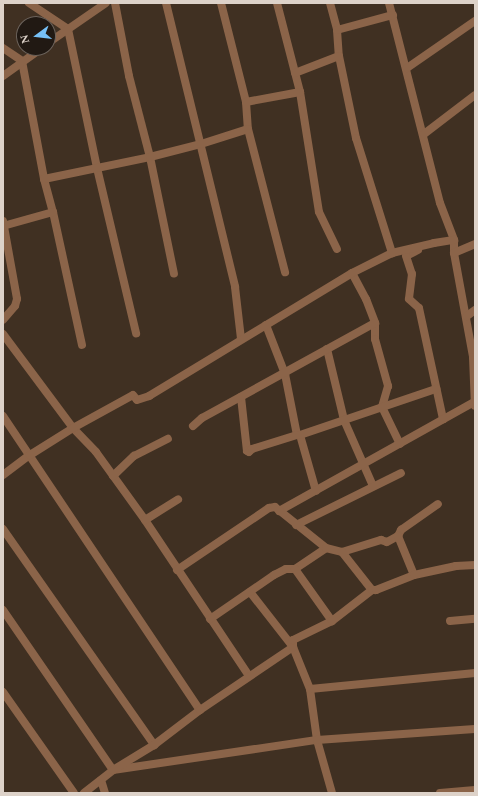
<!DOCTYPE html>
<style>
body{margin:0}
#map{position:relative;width:478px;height:796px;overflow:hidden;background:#403022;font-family:Spectral,serif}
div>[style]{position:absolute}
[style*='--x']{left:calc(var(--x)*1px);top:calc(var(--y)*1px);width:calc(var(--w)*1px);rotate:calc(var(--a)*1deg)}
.street>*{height:8px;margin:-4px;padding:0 4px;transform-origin:4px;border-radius:4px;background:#8b6449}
span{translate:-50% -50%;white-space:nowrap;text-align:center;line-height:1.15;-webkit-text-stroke:3px #211913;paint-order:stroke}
.frame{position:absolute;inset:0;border:4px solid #ddd2c9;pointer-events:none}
.north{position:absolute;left:16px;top:16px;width:40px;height:40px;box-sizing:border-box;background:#211913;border:1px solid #6c635c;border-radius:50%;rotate:255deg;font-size:11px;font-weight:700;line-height:16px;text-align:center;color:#ddd2c9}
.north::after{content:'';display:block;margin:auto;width:14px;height:18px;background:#76c0f7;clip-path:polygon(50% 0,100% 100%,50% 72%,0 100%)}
</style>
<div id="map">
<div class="street">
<i style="--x:29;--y:3;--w:47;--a:33.7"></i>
<i style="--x:68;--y:29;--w:142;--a:78.2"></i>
<i style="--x:97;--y:168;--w:170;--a:76.7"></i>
<i style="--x:115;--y:3;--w:74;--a:79.1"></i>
<i style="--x:129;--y:76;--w:84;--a:75.5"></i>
<i style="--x:150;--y:157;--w:119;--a:78.4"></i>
<i style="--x:166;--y:3;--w:292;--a:76.3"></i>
<i style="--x:235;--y:287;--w:52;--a:83.4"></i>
<i style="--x:221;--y:3;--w:102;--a:75.8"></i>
<i style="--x:246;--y:102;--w:27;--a:86"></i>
<i style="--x:248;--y:129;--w:148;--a:75.5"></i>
<i style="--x:277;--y:3;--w:92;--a:75.5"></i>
<i style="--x:300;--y:92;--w:121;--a:81"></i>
<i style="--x:319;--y:212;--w:41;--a:64.1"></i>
<i style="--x:330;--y:3;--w:28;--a:75"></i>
<i style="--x:337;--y:30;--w:26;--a:86"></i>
<i style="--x:339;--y:56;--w:84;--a:78.3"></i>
<i style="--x:356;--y:138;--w:121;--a:72.6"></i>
<i style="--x:389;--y:3;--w:206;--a:75.7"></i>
<i style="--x:440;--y:203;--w:40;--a:69"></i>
<i style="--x:454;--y:240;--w:13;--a:90"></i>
<i style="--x:454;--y:253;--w:106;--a:79.6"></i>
<i style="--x:473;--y:357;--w:49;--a:87.7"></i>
<i style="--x:337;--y:30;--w:58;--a:-15"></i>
<i style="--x:48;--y:43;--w:70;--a:-34.6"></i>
<i style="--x:3;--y:48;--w:23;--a:34"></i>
<i style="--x:22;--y:61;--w:120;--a:79.4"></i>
<i style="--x:44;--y:179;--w:34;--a:75"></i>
<i style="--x:53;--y:212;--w:136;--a:77.7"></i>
<i style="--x:407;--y:68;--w:83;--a:-34.7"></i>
<i style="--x:295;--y:73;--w:47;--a:-21.1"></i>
<i style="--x:3;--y:76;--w:48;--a:-35.7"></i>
<i style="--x:246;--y:102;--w:55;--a:-10.5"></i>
<i style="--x:424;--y:134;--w:64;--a:-37.4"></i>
<i style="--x:44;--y:179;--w:108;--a:-11.7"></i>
<i style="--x:150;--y:157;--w:53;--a:-14.3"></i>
<i style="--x:201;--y:144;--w:49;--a:-17.7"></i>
<i style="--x:3;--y:221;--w:79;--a:79.8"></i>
<i style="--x:17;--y:299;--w:7;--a:106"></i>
<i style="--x:15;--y:306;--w:18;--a:131"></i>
<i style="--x:3;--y:226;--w:52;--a:-15.6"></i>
<i style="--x:418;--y:250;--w:13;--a:153"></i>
<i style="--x:406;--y:256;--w:19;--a:72"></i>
<i style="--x:412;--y:274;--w:25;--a:97"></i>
<i style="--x:409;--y:299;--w:13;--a:42"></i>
<i style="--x:419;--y:308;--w:114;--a:77.8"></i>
<i style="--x:454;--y:253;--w:23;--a:-23"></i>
<i style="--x:352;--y:273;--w:30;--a:62"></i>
<i style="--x:366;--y:299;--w:26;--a:69"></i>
<i style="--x:375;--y:323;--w:16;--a:90"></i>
<i style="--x:375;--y:339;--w:49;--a:74.5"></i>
<i style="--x:388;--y:386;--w:22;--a:106"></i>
<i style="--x:382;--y:407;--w:41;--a:64.1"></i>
<i style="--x:467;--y:316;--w:10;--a:-37"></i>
<i style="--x:266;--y:325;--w:53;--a:68.8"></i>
<i style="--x:285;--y:374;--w:62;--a:78.9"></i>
<i style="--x:297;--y:435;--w:3;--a:0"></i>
<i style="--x:300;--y:435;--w:58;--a:74.1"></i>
<i style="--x:3;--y:334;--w:117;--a:53.3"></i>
<i style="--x:73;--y:428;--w:33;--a:46"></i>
<i style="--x:96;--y:452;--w:84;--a:54.2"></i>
<i style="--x:145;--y:520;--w:187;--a:56.3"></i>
<i style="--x:327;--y:349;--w:73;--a:76.5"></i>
<i style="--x:344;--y:420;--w:72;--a:66.3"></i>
<i style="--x:241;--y:397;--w:54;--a:83.7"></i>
<i style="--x:247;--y:451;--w:2;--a:27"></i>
<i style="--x:249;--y:452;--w:4;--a:-45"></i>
<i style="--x:252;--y:449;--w:47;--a:-17.3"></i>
<i style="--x:3;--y:416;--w:354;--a:56.2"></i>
<i style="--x:193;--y:426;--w:12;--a:-42"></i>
<i style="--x:202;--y:418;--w:197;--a:-28.8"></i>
<i style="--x:300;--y:435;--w:144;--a:-18.7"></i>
<i style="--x:3;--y:475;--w:34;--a:-37"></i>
<i style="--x:30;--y:455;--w:51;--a:-32.1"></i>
<i style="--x:73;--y:428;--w:68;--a:-28.8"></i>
<i style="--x:133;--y:395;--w:6;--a:51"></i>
<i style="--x:137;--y:400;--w:13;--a:-18"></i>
<i style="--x:149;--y:396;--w:237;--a:-31.2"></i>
<i style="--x:352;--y:273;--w:45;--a:-26.6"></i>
<i style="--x:392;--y:253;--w:43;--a:-13.4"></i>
<i style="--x:434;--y:243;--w:20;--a:-9"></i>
<i style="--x:113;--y:476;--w:29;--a:-44"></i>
<i style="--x:134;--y:456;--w:38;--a:-27"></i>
<i style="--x:279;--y:511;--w:223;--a:-29.2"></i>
<i style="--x:145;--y:520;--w:39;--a:-32"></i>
<i style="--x:296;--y:525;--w:117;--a:-26.3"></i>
<i style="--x:3;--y:529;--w:264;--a:55"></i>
<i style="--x:398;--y:536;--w:7;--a:-63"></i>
<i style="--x:401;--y:530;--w:45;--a:-35.1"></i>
<i style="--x:342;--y:552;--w:41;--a:-17.1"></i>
<i style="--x:381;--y:540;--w:6;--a:18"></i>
<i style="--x:387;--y:542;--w:13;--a:-29"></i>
<i style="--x:398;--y:536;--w:42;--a:67.7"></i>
<i style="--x:295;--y:569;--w:37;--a:-34"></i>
<i style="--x:177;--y:570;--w:111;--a:-34"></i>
<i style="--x:269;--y:508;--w:6;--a:-9"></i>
<i style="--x:275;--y:507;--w:65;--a:38.8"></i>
<i style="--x:326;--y:548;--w:16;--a:14"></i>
<i style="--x:342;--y:552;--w:48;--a:51.7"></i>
<i style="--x:250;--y:592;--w:70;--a:52"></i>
<i style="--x:293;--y:647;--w:45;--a:68"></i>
<i style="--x:310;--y:689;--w:51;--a:82.2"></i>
<i style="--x:317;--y:740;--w:55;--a:74.2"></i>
<i style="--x:3;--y:610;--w:194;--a:55.5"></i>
<i style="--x:113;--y:770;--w:206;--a:-8.4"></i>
<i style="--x:317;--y:740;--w:158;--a:-4"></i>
<i style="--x:210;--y:619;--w:78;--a:-34.5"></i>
<i style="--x:274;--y:575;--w:13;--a:-27"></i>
<i style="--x:286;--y:569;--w:9;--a:0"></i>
<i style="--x:295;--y:569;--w:64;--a:54.6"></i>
<i style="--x:450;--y:621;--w:25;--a:-5"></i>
<i style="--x:310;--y:689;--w:166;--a:-5.5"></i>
<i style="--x:3;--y:692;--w:123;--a:54.9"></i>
<i style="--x:101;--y:780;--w:14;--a:73"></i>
<i style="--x:84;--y:793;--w:37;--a:-38"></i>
<i style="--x:113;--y:770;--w:48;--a:-31.4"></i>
<i style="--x:154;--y:745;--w:58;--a:-37.3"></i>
<i style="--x:200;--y:710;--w:112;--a:-34.1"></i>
<i style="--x:293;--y:647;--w:7;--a:-90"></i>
<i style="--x:293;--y:640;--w:43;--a:-26"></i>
<i style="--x:332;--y:621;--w:51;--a:-37.8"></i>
<i style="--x:372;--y:590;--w:4;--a:0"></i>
<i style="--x:376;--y:590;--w:41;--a:-21.5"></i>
<i style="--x:414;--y:575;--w:43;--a:-12.1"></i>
<i style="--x:456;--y:566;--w:19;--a:-3"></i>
<i style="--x:440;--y:793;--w:35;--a:-5"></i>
</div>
<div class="frame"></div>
<div class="north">N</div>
</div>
